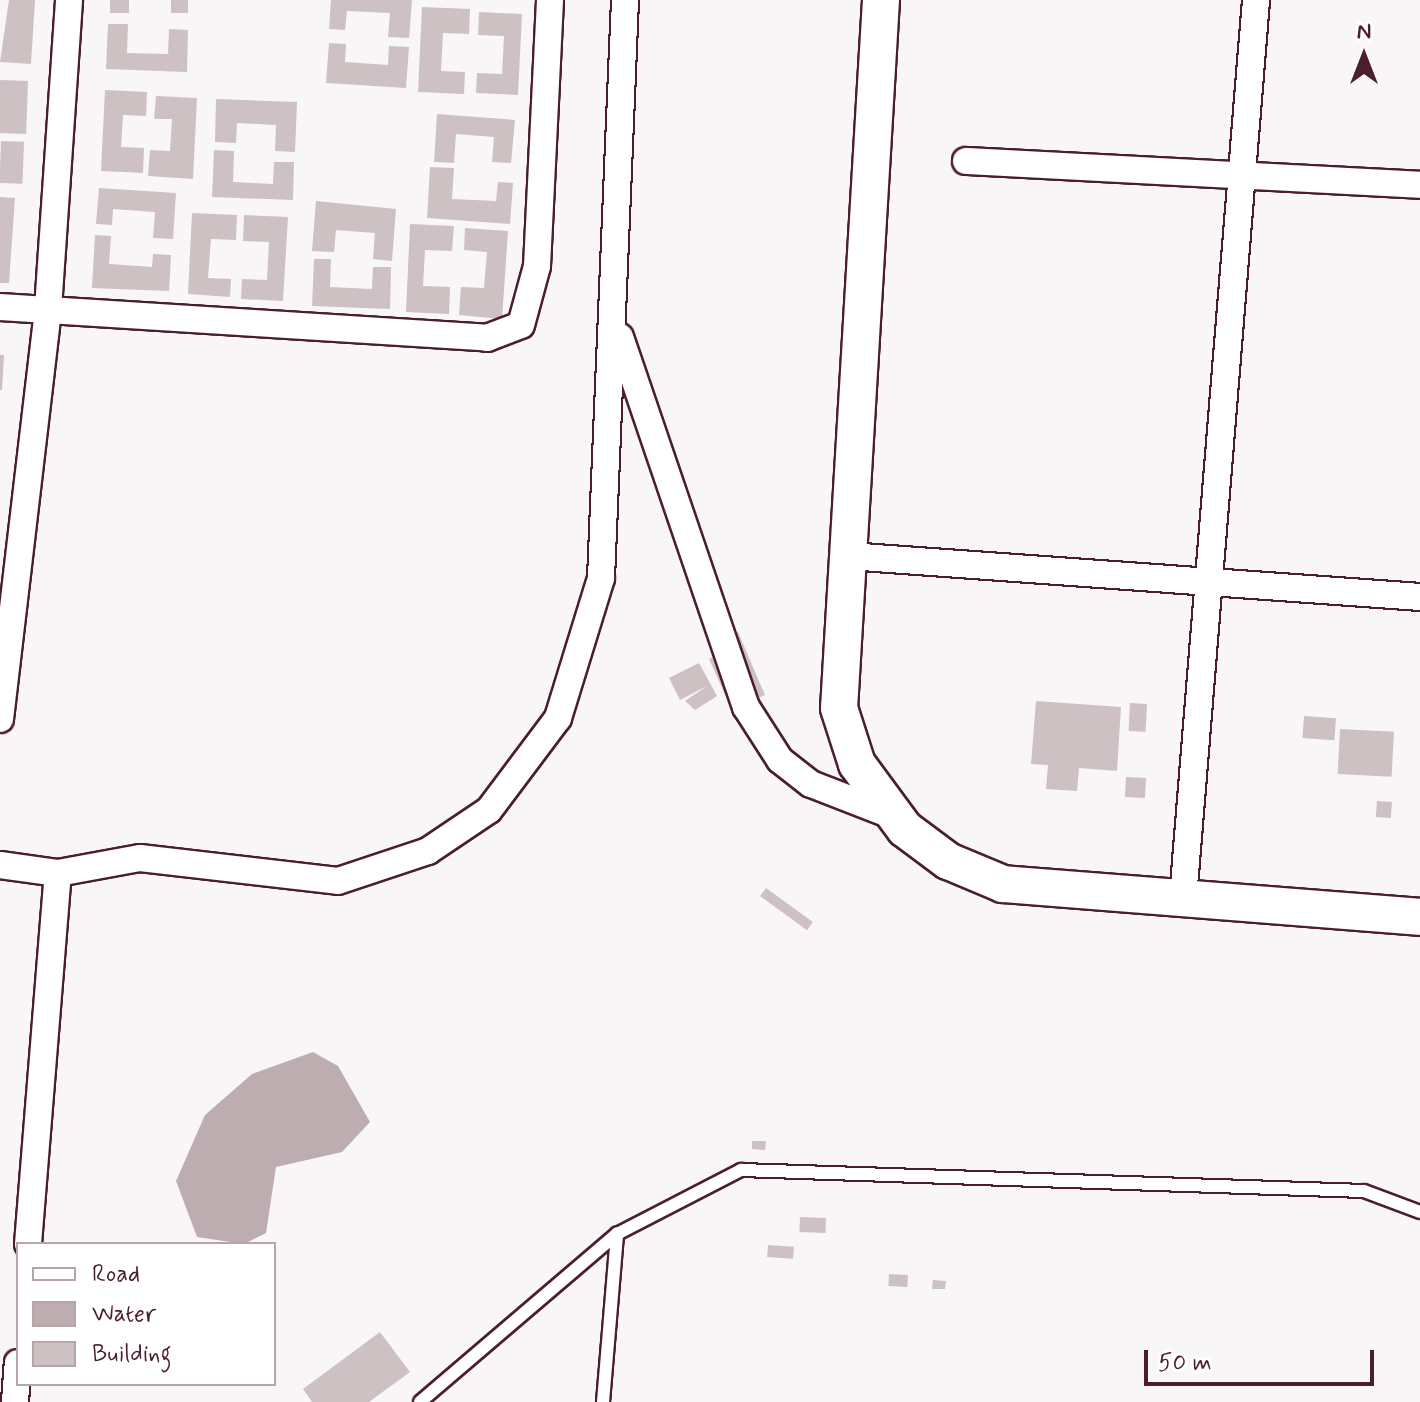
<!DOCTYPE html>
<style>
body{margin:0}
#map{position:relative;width:1420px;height:1402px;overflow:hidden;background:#f8f6f7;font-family:Mynerve,sans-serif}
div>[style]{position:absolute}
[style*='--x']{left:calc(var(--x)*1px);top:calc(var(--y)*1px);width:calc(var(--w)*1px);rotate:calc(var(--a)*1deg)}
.water>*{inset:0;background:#bdadb0}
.building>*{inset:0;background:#cdc1c4;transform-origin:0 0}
.roads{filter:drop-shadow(2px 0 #4a1f2b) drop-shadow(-2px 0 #4a1f2b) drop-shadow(0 2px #4a1f2b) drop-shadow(0 -2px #4a1f2b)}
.lane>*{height:12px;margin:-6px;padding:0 6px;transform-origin:6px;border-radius:6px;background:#fff}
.street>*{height:26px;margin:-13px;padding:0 13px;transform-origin:13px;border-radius:13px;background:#fff}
.secondary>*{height:36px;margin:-18px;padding:0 18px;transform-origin:18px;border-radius:18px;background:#fff}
span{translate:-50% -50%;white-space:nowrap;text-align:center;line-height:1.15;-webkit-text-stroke:8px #fff;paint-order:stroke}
.legend{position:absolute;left:16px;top:1242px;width:260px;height:144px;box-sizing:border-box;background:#fff;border:2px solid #b7a5aa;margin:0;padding:10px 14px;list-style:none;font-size:24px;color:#4a1f2b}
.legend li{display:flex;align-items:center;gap:16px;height:40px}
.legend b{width:40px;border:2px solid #b7a5aa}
.north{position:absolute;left:1324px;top:16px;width:80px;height:80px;-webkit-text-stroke:6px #fff;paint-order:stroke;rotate:0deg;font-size:22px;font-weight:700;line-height:32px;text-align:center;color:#4a1f2b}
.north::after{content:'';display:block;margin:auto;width:28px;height:36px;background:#4a1f2b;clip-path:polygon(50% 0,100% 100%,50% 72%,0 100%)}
.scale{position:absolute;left:1144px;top:1350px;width:230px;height:36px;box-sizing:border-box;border:4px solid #4a1f2b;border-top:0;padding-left:10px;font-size:24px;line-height:28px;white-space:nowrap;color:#4a1f2b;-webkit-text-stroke:6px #fff;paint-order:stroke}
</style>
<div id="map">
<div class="water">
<i style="clip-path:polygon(313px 1052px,338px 1066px,370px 1122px,342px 1152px,276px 1167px,266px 1233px,244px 1244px,197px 1237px,176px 1181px,205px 1115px,252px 1074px)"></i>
</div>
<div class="building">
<i style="clip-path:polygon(9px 0,35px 0,31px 64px,0 62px)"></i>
<i style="left:110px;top:0;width:19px;height:13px"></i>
<i style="left:171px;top:0;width:17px;height:13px"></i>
<i style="clip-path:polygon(331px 0,412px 0,409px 38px,388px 37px,390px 13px,347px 11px,345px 30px,329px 29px)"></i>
<i style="clip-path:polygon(422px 7px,470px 9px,469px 34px,443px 33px,441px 71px,465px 72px,464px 94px,418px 92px)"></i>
<i style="clip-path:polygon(479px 12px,522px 14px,518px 95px,476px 93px,477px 73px,502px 74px,504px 36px,478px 35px)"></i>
<i style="clip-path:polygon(108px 24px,128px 24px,127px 53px,168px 54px,169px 29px,188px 30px,187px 72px,106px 69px)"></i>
<i style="clip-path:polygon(329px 43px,346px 44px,345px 62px,388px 65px,389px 46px,409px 47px,406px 88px,326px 83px)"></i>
<i style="left:0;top:80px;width:28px;height:53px;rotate:2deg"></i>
<i style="clip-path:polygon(105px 90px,147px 92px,146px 116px,123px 115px,121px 147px,144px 148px,143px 173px,101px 171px)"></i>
<i style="clip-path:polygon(156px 96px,197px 98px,193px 179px,148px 176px,150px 150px,170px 151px,172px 119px,154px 119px)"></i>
<i style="clip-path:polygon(216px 99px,297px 102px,295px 152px,275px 151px,276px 125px,237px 123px,236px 143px,215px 142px)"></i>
<i style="clip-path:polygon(437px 114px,515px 120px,511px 163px,492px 162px,494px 137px,456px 134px,454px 163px,434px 162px)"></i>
<i style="left:1px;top:141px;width:23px;height:42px;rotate:2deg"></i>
<i style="clip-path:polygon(214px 150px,234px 151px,233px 182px,273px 184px,274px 162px,294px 162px,293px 200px,212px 197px)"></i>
<i style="clip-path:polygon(430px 167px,454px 168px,452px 199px,496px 201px,498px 182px,513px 183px,510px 224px,427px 218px)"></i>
<i style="clip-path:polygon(99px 188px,176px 193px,173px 239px,153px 238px,155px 212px,113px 209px,112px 225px,96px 224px)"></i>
<i style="clip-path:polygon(0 197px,15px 198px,9px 283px,0 283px)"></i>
<i style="clip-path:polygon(316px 201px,396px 209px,392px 261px,373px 259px,375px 233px,336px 230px,334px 252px,312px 251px)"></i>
<i style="clip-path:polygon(192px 213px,237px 215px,236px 240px,211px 239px,208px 278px,231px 279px,230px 297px,188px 294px)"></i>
<i style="clip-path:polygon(244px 215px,288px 217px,283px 301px,241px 299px,242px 279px,267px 280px,269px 242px,243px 241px)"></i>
<i style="clip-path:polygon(410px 224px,454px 226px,452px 251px,425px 250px,423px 286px,450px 287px,449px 314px,406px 312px)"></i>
<i style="clip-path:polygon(465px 228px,508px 231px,502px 319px,459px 315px,461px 287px,484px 288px,487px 252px,464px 250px)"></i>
<i style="clip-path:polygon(95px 235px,111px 236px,109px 264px,152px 267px,153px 254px,171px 255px,169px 291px,92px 288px)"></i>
<i style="clip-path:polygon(314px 259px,331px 259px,330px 287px,372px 289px,373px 267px,391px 267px,390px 309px,312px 306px)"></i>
<i style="clip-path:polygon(0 355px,4px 355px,2px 390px,0 390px)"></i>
<i style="clip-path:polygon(738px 632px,765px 695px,732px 710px,709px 659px,737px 647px,731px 635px)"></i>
<i style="clip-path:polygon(699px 663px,717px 696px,695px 710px,685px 701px,707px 686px,680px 700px,669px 678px)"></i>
<i style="clip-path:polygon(1036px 701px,1121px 707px,1117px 771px,1079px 768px,1077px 791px,1046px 789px,1048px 765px,1031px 764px)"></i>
<i style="left:1130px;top:703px;width:17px;height:28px;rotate:3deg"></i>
<i style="left:1304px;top:716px;width:32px;height:22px;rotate:4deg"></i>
<i style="left:1340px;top:729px;width:54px;height:45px;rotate:3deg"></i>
<i style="left:1126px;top:777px;width:20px;height:20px;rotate:3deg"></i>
<i style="left:1377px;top:801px;width:15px;height:16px;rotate:4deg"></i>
<i style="left:766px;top:888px;width:58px;height:10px;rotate:36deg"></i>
<i style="clip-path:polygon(752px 1141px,766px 1141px,765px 1150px,752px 1149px)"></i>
<i style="left:800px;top:1217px;width:26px;height:15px;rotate:2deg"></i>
<i style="left:768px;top:1245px;width:26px;height:12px;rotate:4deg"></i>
<i style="left:889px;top:1274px;width:19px;height:12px;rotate:3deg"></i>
<i style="clip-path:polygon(933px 1280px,946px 1281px,945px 1289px,932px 1289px)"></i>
<i style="clip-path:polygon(380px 1332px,410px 1372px,369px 1402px,312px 1402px,303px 1389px)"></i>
</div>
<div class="roads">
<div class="lane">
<i style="--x:420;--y:1402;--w:259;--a:-40.5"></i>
<i style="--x:617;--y:1234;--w:140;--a:-27.3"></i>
<i style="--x:741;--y:1170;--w:623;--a:1.93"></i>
<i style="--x:1364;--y:1191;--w:60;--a:20.6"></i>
<i style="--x:603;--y:1402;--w:169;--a:-85.2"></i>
</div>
<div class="street">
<i style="--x:966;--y:161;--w:455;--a:3"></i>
<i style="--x:0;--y:307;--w:488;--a:3.6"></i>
<i style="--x:487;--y:338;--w:36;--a:-21"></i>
<i style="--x:521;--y:325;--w:61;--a:-74.8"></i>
<i style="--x:537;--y:266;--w:266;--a:-87.2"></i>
<i style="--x:620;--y:337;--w:391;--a:71.2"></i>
<i style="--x:746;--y:707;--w:63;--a:57.3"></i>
<i style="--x:780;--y:760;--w:39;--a:38"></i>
<i style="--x:811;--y:784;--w:91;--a:21.2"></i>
<i style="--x:848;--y:556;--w:573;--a:4.1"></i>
<i style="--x:0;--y:719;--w:413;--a:-83.3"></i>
<i style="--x:48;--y:309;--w:310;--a:-86.1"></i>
<i style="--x:0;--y:865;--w:59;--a:7.9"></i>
<i style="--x:1183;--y:898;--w:901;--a:-85.35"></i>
<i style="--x:28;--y:1244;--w:372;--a:-85.4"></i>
<i style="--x:58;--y:873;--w:83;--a:-10.4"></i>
<i style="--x:140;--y:858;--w:199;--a:6.6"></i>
<i style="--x:338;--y:881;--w:95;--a:-18.4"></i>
<i style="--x:428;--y:851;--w:73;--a:-33.9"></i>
<i style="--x:489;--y:810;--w:115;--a:-53.1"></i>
<i style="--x:558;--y:718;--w:146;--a:-72.9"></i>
<i style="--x:601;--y:578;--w:578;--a:-87.62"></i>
<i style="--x:15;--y:1402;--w:39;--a:-86"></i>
</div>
<div class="secondary">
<i style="--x:881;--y:0;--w:709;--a:93.39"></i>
<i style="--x:839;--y:708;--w:59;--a:72.2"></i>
<i style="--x:857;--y:764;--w:81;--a:53.6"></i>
<i style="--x:905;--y:829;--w:54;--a:36.7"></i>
<i style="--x:948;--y:861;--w:60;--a:22.7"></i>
<i style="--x:1003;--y:884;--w:418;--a:4.5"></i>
</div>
</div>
<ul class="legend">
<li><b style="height:10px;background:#fff"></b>Road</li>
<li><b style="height:22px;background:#bdadb0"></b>Water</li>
<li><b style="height:22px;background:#cdc1c4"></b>Building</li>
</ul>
<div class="north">N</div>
<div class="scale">50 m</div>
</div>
